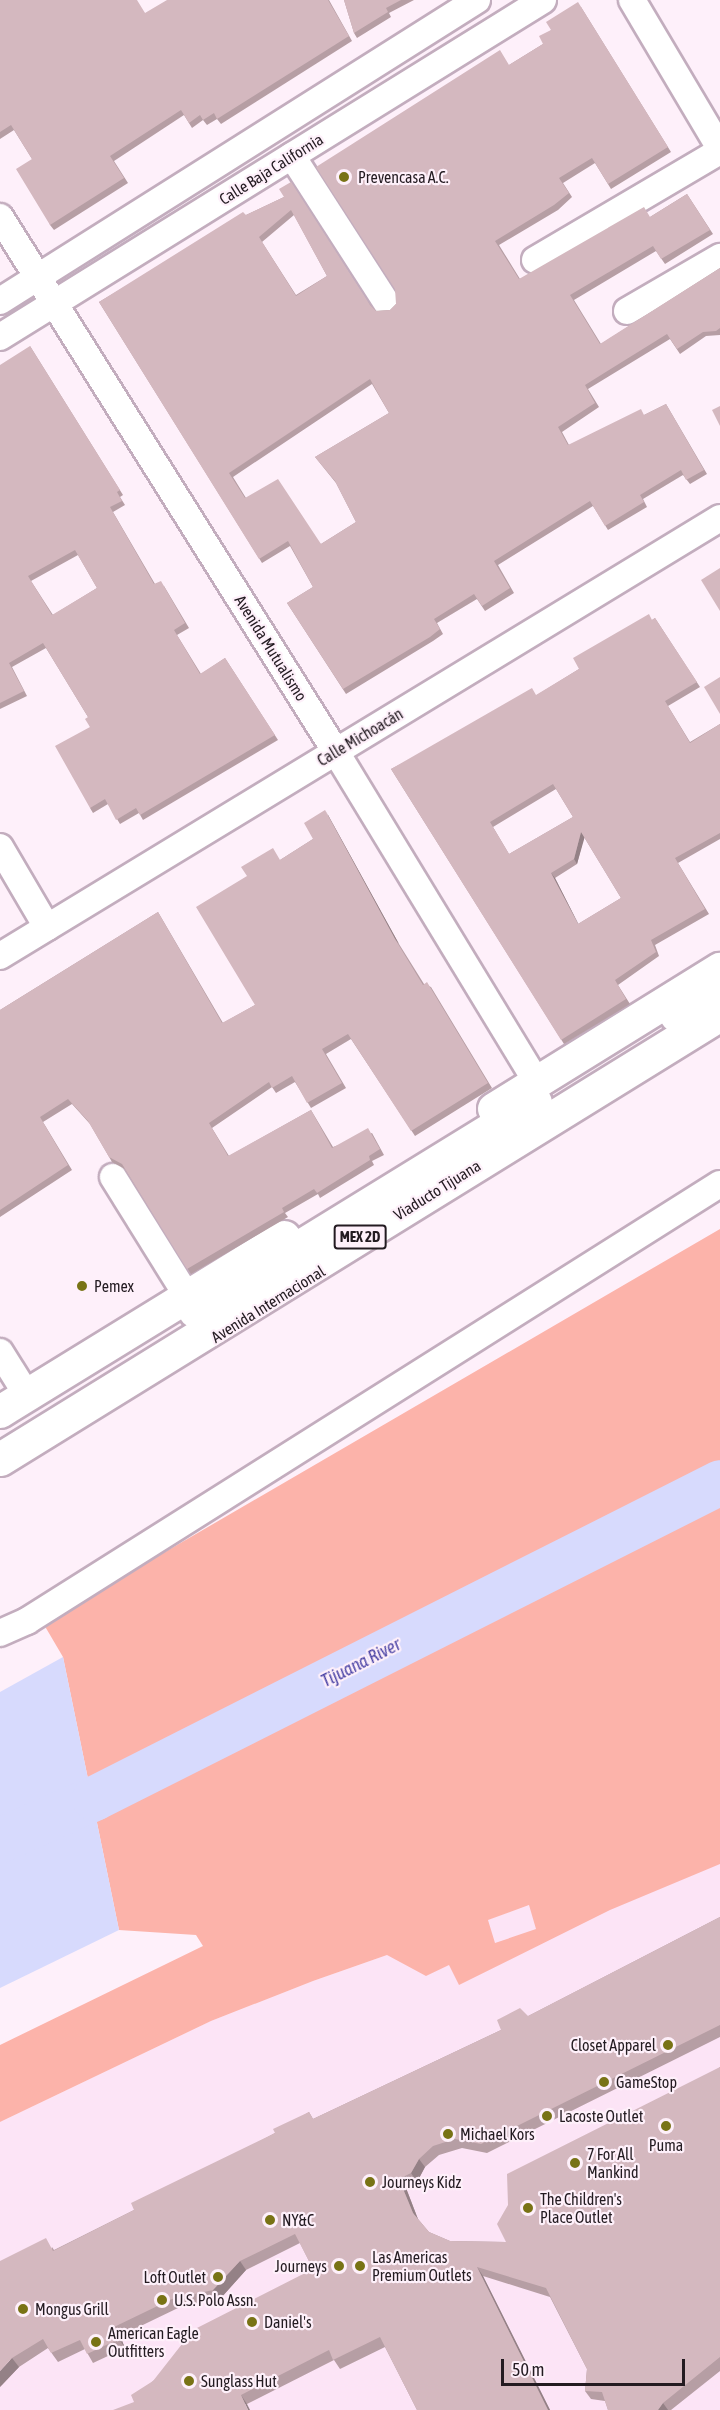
<!DOCTYPE html>
<meta charset="utf-8">
<style>
body{margin:0}
#map{position:relative;width:720px;height:2410px;overflow:hidden;background:#fef0fa;font-family:"Asap Condensed",sans-serif}
div>[style]{position:absolute}
[style*='--x']{left:calc(var(--x)*1px);top:calc(var(--y)*1px);width:calc(var(--w)*1px);rotate:calc(var(--a)*1deg)}
.built>*{inset:0;background:#fce4f6}
.green>*{inset:0;background:#fcb3aa}
.water>*{inset:0;background:#d7dafd}
.river>*{height:45px;margin:-22.5px;padding:0 22.5px;transform-origin:22.5px;border-radius:22.5px;background:#d7dafd}
.roads{filter:drop-shadow(2px 0 #c3adbe) drop-shadow(-2px 0 #c3adbe) drop-shadow(0 2px #c3adbe) drop-shadow(0 -2px #c3adbe)}
.minor>*{height:26px;margin:-13px;padding:0 13px;transform-origin:13px;border-radius:13px;background:#fff}
.major>*{height:32px;margin:-16px;padding:0 16px;transform-origin:16px;border-radius:16px;background:#fff}
.highway>*{height:33px;margin:-16.5px;padding:0 16.5px;transform-origin:16.5px;border-radius:16.5px;background:#fff}
.wall>*{inset:0;background:#b69ea4}
.shaded-wall>*{inset:0;background:#948186}
.building>*{inset:0;background:#d4b8bf}
.dots>*{width:16px;height:16px;translate:-50% -50%;box-sizing:border-box;border:3px solid #fef0fa;border-radius:50%}
span{translate:-50% -50%;white-space:nowrap;text-align:center;line-height:1.15;-webkit-text-stroke:4.5px #fef0fa;paint-order:stroke}
.shield-label span{padding:2px 4px;background:#fef0fa;border:2px solid;border-radius:4px;-webkit-text-stroke-width:0}
.shield-label{font-size:15px;color:#231b21;font-weight:700}
.street-label{font-size:16px;color:#231b21}
.poi-label{font-size:16px;color:#231b21}
.left{translate:0 -50%;text-align:left}
.right{translate:-100% -50%;text-align:right}
.water-label{font-size:18px;color:#4b43a5;font-style:italic}
.scale{position:absolute;left:501px;top:2359px;width:184px;height:27px;box-sizing:border-box;border:3px solid #231b21;border-top:0;padding-left:8px;font-size:18px;line-height:21px;white-space:nowrap;color:#231b21;-webkit-text-stroke:4px #fef0fa;paint-order:stroke}
</style>
<div id="map">
<div class="built">
<i style="clip-path:polygon(720px 1838px,720px 2410px,0 2410px,0 2122px,211px 2021px,313px 1981px)"></i>
</div>
<div class="green">
<i style="clip-path:polygon(evenodd,720px 1229px,720px 1864px,610px 1910px,459px 1985px,449px 1965px,426px 1976px,387px 1955px,313px 1981px,211px 2021px,0 2122px,0 2045px,203px 1946px,196px 1935px,119px 1930px,63px 1657px,43px 1623px,720px 1229px,529px 1905px,536px 1929px,495px 1943px,488px 1920px,529px 1905px)"></i>
</div>
<div class="water">
<i style="clip-path:polygon(63px 1657px,119px 1930px,0 1988px,0 1692px)"></i>
</div>
<div class="river">
<i style="--x:0;--y:1840;--w:103;--a:-24.1"></i>
<i style="--x:94;--y:1798;--w:701;--a:-26.78"></i>
</div>
<div class="roads">
<div class="minor">
<i style="--x:632;--y:0;--w:172;--a:59.3"></i>
<i style="--x:292;--y:156;--w:174;--a:57.2"></i>
<i style="--x:0;--y:217;--w:632;--a:57.87"></i>
<i style="--x:336;--y:752;--w:387;--a:58.7"></i>
<i style="--x:535;--y:260;--w:215;--a:-30.5"></i>
<i style="--x:0;--y:301;--w:564;--a:-32.25"></i>
<i style="--x:627;--y:311;--w:108;--a:-30.1"></i>
<i style="--x:0;--y:337;--w:639;--a:-31.82"></i>
<i style="--x:0;--y:847;--w:93;--a:59.6"></i>
<i style="--x:0;--y:956;--w:843;--a:-31.31"></i>
<i style="--x:113;--y:1177;--w:140;--a:58.1"></i>
<i style="--x:0;--y:1352;--w:51;--a:57.9"></i>
<i style="--x:0;--y:1633;--w:30;--a:-24"></i>
<i style="--x:27;--y:1621;--w:819;--a:-32.24"></i>
</div>
<div class="major">
<i style="--x:494;--y:1109;--w:266;--a:-31.8"></i>
<i style="--x:0;--y:1412;--w:334;--a:-31.6"></i>
</div>
<div class="highway">
<i style="--x:676;--y:1015;--w:52;--a:-31.5"></i>
<i style="--x:195;--y:1311;--w:399;--a:-31.6"></i>
<i style="--x:0;--y:1459;--w:846;--a:-31.72"></i>
</div>
</div>
<div class="wall">
<i style="clip-path:polygon(0 0,146px 13px,329px 0,352px 41px,221px 124px,217px 119px,207px 125px,203px 120px,192px 128px,184px 115px,114px 161px,128px 183px,54px 230px,50px 225px,32px 159px,14px 130px,0 139px)"></i>
<i style="clip-path:polygon(344px 0,414px 0,389px 13px,391px 17px,357px 38px,354px 33px)"></i>
<i style="clip-path:polygon(evenodd,581px 7px,671px 152px,611px 189px,595px 163px,563px 183px,572px 197px,558px 210px,499px 245px,520px 279px,650px 217px,687px 194px,713px 234px,665px 264px,656px 251px,574px 300px,601px 344px,720px 268px,720px 335px,706px 336px,680px 354px,670px 339px,588px 389px,599px 407px,562px 432px,569px 445px,644px 415px,666px 404px,707px 474px,690px 484px,683px 475px,643px 499px,647px 507px,608px 530px,593px 506px,498px 565px,514px 593px,485px 611px,477px 599px,437px 623px,443px 634px,433px 641px,346px 694px,287px 603px,313px 587px,290px 546px,262px 563px,99px 302px,246px 215px,284px 197px,371px 306px,376px 311px,390px 310px,396px 304px,509px 65px,543px 44px,551px 30px,581px 7px,294px 215px,327px 276px,296px 295px,262px 242px,294px 215px,581px 7px,372px 384px,389px 413px,315px 457px,336px 483px,356px 522px,321px 544px,246px 498px,233px 477px,372px 384px)"></i>
<i style="clip-path:polygon(evenodd,30px 346px,123px 495px,120px 497px,125px 505px,113px 512px,155px 584px,164px 586px,189px 628px,177px 635px,201px 674px,225px 658px,278px 740px,143px 820px,139px 813px,120px 824px,108px 804px,93px 813px,90px 808px,90px 727px,88px 717px,46px 648px,12px 667px,27px 696px,0 709px,0 605px,30px 346px,78px 555px,97px 588px,53px 615px,31px 581px,78px 555px)"></i>
<i style="clip-path:polygon(evenodd,655px 618px,700px 687px,668px 706px,690px 742px,720px 724px,720px 839px,678px 863px,709px 914px,655px 945px,659px 956px,618px 985px,630px 1004px,564px 1044px,391px 769px,537px 695px,579px 669px,655px 618px,556px 789px,573px 817px,509px 854px,493px 827px,556px 789px,655px 618px,584px 837px,621px 898px,578px 924px,555px 878px,577px 864px,584px 837px)"></i>
<i style="clip-path:polygon(328px 815px,399px 944px,424px 984px,431px 987px,492px 1088px,415px 1136px,351px 1039px,326px 1054px,346px 1088px,311px 1108px,295px 1082px,276px 1093px,272px 1087px,212px 1128px,229px 1156px,311px 1110px,333px 1147px,372px 1133px,384px 1155px,372px 1161px,374px 1165px,320px 1198px,318px 1194px,285px 1213px,288px 1217px,191px 1274px,125px 1169px,112px 1162px,90px 1124px,72px 1104px,43px 1122px,72px 1170px,0 1217px,0 1010px,158px 912px,223px 1023px,255px 1005px,280px 860px,313px 839px)"></i>
<i style="clip-path:polygon(720px 1917px,720px 2037px,487px 2153px,462px 2148px,439px 2155px,425px 2167px,417px 2182px,406px 2188px,418px 2219px,429px 2232px,450px 2241px,506px 2242px,720px 2067px,720px 2371px,671px 2410px,608px 2410px,605px 2401px,591px 2399px,585px 2391px,587px 2369px,550px 2297px,483px 2276px,550px 2410px,417px 2410px,385px 2347px,340px 2369px,334px 2360px,247px 2404px,134px 2402px,153px 2381px,313px 2269px,300px 2243px,246px 2270px,220px 2299px,178px 2308px,120px 2336px,125px 2348px,93px 2363px,85px 2349px,58px 2362px,48px 2348px,19px 2367px,0 2387px,52px 2247px,54px 2250px,134px 2210px,275px 2133px,309px 2112px,313px 2119px,501px 2030px)"></i>
</div>
<div class="shaded-wall">
<i style="clip-path:polygon(325px 810px,328px 815px,399px 944px,395px 939px)"></i>
<i style="clip-path:polygon(581px 832px,585px 836px,577px 864px,574px 859px)"></i>
<i style="clip-path:polygon(551px 873px,555px 878px,581px 929px,578px 924px)"></i>
<i style="clip-path:polygon(419px 2159px,425px 2167px,417px 2182px,411px 2173px)"></i>
<i style="clip-path:polygon(399px 2179px,406px 2188px,419px 2222px,413px 2213px)"></i>
<i style="clip-path:polygon(240px 2261px,246px 2270px,220px 2299px,213px 2290px)"></i>
<i style="clip-path:polygon(477px 2267px,483px 2276px,550px 2410px,548px 2410px)"></i>
<i style="clip-path:polygon(114px 2327px,120px 2336px,125px 2348px,119px 2339px)"></i>
<i style="clip-path:polygon(12px 2358px,19px 2367px,0 2387px,0 2371px)"></i>
<i style="clip-path:polygon(241px 2395px,247px 2404px,250px 2410px,248px 2410px)"></i>
<i style="clip-path:polygon(663px 2403px,668px 2410px,658px 2410px)"></i>
</div>
<div class="building">
<i style="clip-path:polygon(0 0,137px 0,145px 13px,167px 0,328px 0,349px 36px,217px 119px,214px 113px,203px 120px,200px 115px,189px 123px,181px 110px,110px 156px,124px 178px,50px 225px,16px 169px,32px 159px,11px 125px,0 132px)"></i>
<i style="clip-path:polygon(344px 0,401px 0,386px 8px,388px 12px,354px 33px)"></i>
<i style="clip-path:polygon(evenodd,578px 2px,668px 147px,608px 184px,592px 158px,559px 178px,569px 193px,554px 205px,495px 241px,519px 279px,644px 207px,650px 217px,687px 194px,710px 230px,661px 259px,653px 246px,570px 295px,600px 344px,720px 268px,720px 328px,716px 331px,703px 332px,677px 349px,667px 334px,585px 385px,595px 403px,558px 427px,568px 445px,641px 409px,644px 415px,666px 404px,704px 470px,686px 480px,681px 470px,640px 495px,644px 502px,605px 526px,590px 501px,494px 561px,510px 588px,482px 606px,474px 594px,434px 619px,440px 629px,430px 637px,343px 689px,287px 603px,313px 587px,288px 541px,259px 559px,99px 302px,243px 212px,246px 215px,284px 197px,279px 189px,291px 182px,370px 305px,376px 311px,390px 310px,396px 304px,395px 289px,316px 167px,500px 50px,509px 65px,543px 44px,539px 36px,551px 30px,546px 22px,578px 2px,291px 210px,327px 276px,296px 296px,259px 237px,291px 210px,578px 2px,370px 379px,389px 413px,315px 457px,335px 481px,356px 522px,321px 544px,278px 479px,245px 498px,229px 473px,370px 379px)"></i>
<i style="clip-path:polygon(evenodd,30px 346px,120px 490px,117px 492px,122px 501px,110px 507px,154px 584px,161px 581px,185px 623px,174px 630px,200px 674px,225px 658px,275px 735px,140px 815px,136px 808px,116px 820px,105px 799px,90px 808px,55px 746px,90px 727px,85px 719px,88px 717px,43px 643px,9px 663px,24px 691px,0 703px,0 365px,30px 346px,75px 550px,97px 588px,52px 615px,28px 576px,75px 550px)"></i>
<i style="clip-path:polygon(720px 406px,720px 426px,712px 410px)"></i>
<i style="clip-path:polygon(720px 568px,720px 611px,701px 580px)"></i>
<i style="clip-path:polygon(evenodd,649px 614px,652px 620px,655px 618px,697px 682px,665px 701px,690px 743px,720px 724px,720px 833px,675px 858px,705px 909px,651px 940px,656px 952px,615px 980px,626px 999px,561px 1040px,391px 769px,532px 688px,536px 695px,579px 669px,573px 658px,649px 614px,553px 784px,573px 817px,509px 854px,490px 822px,553px 784px,649px 614px,581px 832px,621px 898px,578px 924px,551px 873px,574px 859px,581px 832px)"></i>
<i style="clip-path:polygon(720px 677px,720px 714px,704px 687px)"></i>
<i style="clip-path:polygon(325px 810px,395px 939px,423px 985px,427px 982px,488px 1083px,411px 1131px,348px 1034px,322px 1049px,342px 1083px,307px 1103px,292px 1076px,272px 1088px,269px 1082px,209px 1123px,228px 1156px,311px 1110px,332px 1148px,368px 1128px,380px 1149px,369px 1156px,370px 1160px,317px 1193px,314px 1189px,282px 1208px,284px 1212px,187px 1269px,122px 1164px,109px 1157px,88px 1121px,68px 1099px,40px 1117px,68px 1165px,0 1210px,0 1010px,158px 912px,222px 1023px,255px 1005px,196px 907px,247px 876px,241px 867px,273px 848px,280px 860px,313px 839px,304px 823px)"></i>
<i style="clip-path:polygon(720px 1917px,720px 2025px,481px 2144px,455px 2139px,433px 2146px,419px 2159px,411px 2173px,399px 2179px,413px 2213px,429px 2232px,450px 2241px,506px 2242px,497px 2224px,508px 2205px,507px 2174px,720px 2067px,720px 2357px,663px 2403px,658px 2410px,608px 2410px,602px 2392px,585px 2391px,587px 2369px,546px 2288px,477px 2267px,548px 2410px,417px 2410px,380px 2337px,333px 2360px,329px 2350px,241px 2395px,248px 2410px,113px 2410px,134px 2402px,131px 2395px,153px 2381px,193px 2330px,313px 2269px,295px 2234px,240px 2261px,213px 2290px,172px 2299px,114px 2327px,119px 2339px,87px 2354px,80px 2340px,51px 2353px,43px 2339px,12px 2358px,0 2371px,0 2261px,46px 2238px,53px 2251px,134px 2210px,131px 2203px,275px 2133px,273px 2129px,309px 2112px,313px 2119px,501px 2030px,497px 2020px,520px 2008px,528px 2016px)"></i>
</div>
<div class="dots">
<i style="left:344px;top:177px;background:#787315"></i>
<i style="left:82px;top:1286px;background:#787315"></i>
<i style="left:668px;top:2045px;background:#787315"></i>
<i style="left:604px;top:2082px;background:#787315"></i>
<i style="left:547px;top:2116px;background:#787315"></i>
<i style="left:666px;top:2126px;background:#787315"></i>
<i style="left:448px;top:2134px;background:#787315"></i>
<i style="left:575px;top:2163px;background:#787315"></i>
<i style="left:370px;top:2182px;background:#787315"></i>
<i style="left:528px;top:2208px;background:#787315"></i>
<i style="left:270px;top:2220px;background:#787315"></i>
<i style="left:339px;top:2266px;background:#787315"></i>
<i style="left:360px;top:2266px;background:#787315"></i>
<i style="left:218px;top:2277px;background:#787315"></i>
<i style="left:162px;top:2300px;background:#787315"></i>
<i style="left:23px;top:2309px;background:#787315"></i>
<i style="left:252px;top:2322px;background:#787315"></i>
<i style="left:96px;top:2342px;background:#787315"></i>
<i style="left:189px;top:2381px;background:#787315"></i>
</div>
<div class="shield-label">
<span style="left:360px;top:1237px">MEX 2D</span>
</div>
<div class="street-label">
<span style="left:271px;top:169px;rotate:-32deg">Calle Baja California</span>
<span style="left:271px;top:648px;rotate:58deg">Avenida Mutualismo</span>
<span style="left:360px;top:737px;rotate:-31deg">Calle Michoacán</span>
<span style="left:437px;top:1190px;rotate:-32deg">Viaducto Tijuana</span>
<span style="left:268px;top:1304px;rotate:-32deg">Avenida Internacional</span>
</div>
<div class="poi-label">
<span class="left" style="left:358px;top:177px">Prevencasa A.C.</span>
<span class="left" style="left:94px;top:1286px">Pemex</span>
<span class="right" style="left:656px;top:2045px">Closet Apparel</span>
<span class="left" style="left:616px;top:2082px">GameStop</span>
<span class="left" style="left:559px;top:2116px">Lacoste Outlet</span>
<span class="left" style="left:460px;top:2134px">Michael Kors</span>
<span style="left:666px;top:2145px">Puma</span>
<span class="left" style="left:587px;top:2163px">7 For All<br>Mankind</span>
<span class="left" style="left:382px;top:2182px">Journeys Kidz</span>
<span class="left" style="left:540px;top:2208px">The Children's<br>Place Outlet</span>
<span class="left" style="left:282px;top:2220px">NY&amp;C</span>
<span class="left" style="left:372px;top:2266px">Las Americas<br>Premium Outlets</span>
<span class="right" style="left:327px;top:2266px">Journeys</span>
<span class="right" style="left:206px;top:2277px">Loft Outlet</span>
<span class="left" style="left:174px;top:2300px">U.S. Polo Assn.</span>
<span class="left" style="left:35px;top:2309px">Mongus Grill</span>
<span class="left" style="left:264px;top:2322px">Daniel's</span>
<span class="left" style="left:108px;top:2342px">American Eagle<br>Outfitters</span>
<span class="left" style="left:201px;top:2381px">Sunglass Hut</span>
</div>
<div class="water-label">
<span style="left:361px;top:1663px;rotate:-27deg">Tijuana River</span>
</div>
<div class="scale">50 m</div>
</div>
